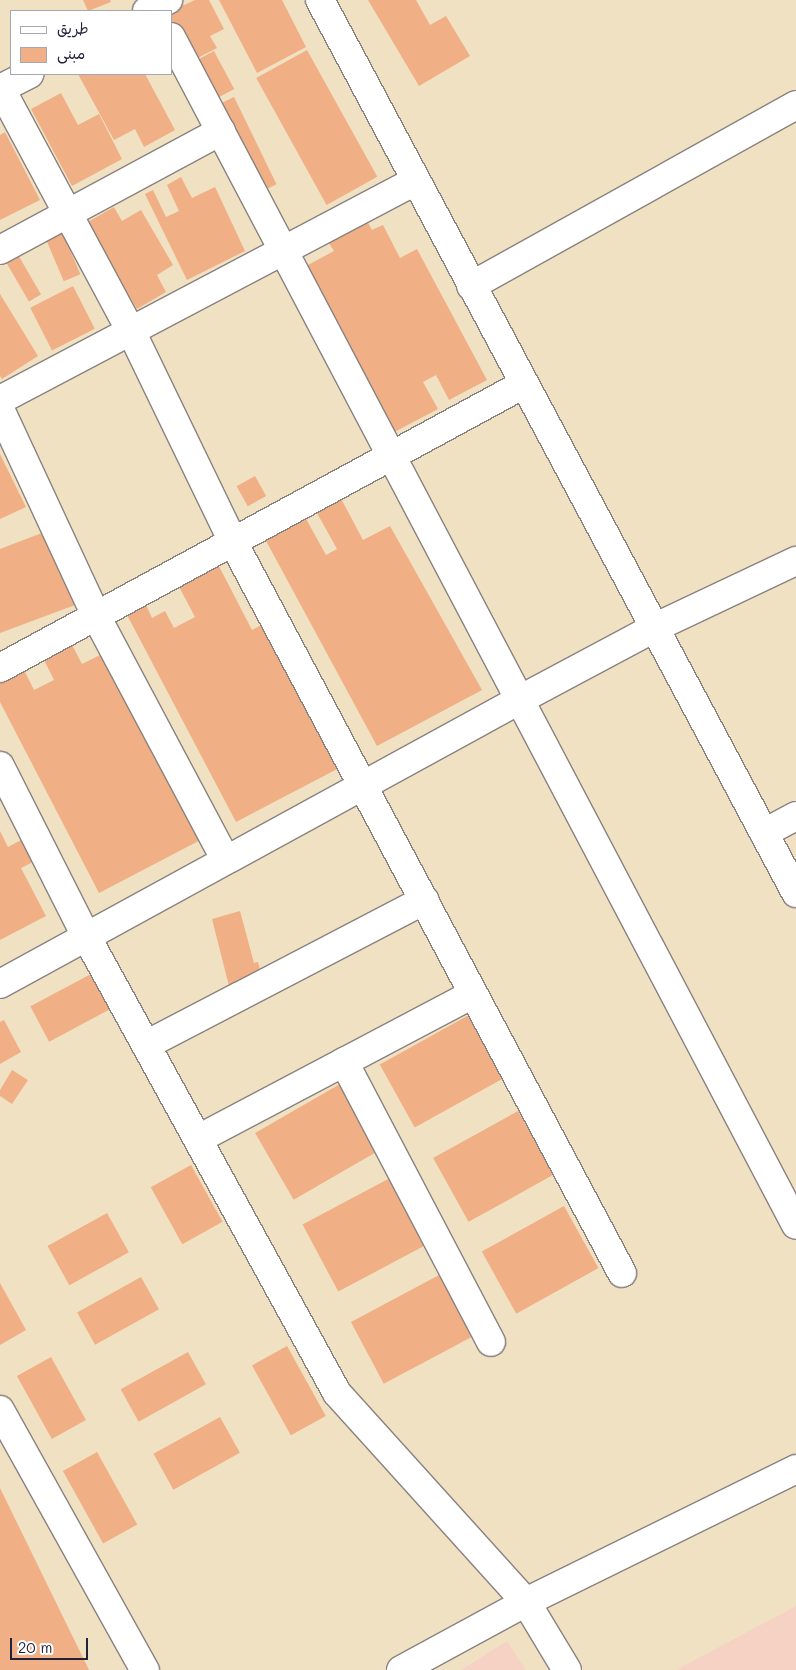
<!DOCTYPE html>
<meta charset="utf-8">
<style>
body{margin:0}
#map{position:relative;width:796px;height:1670px;overflow:hidden;background:#f0e1c3;font-family:Mali,"Playpen Sans Arabic",sans-serif}
div>[style]{position:absolute}
[style*='--x']{left:calc(var(--x)*1px);top:calc(var(--y)*1px);width:calc(var(--w)*1px);rotate:calc(var(--a)*1deg)}
.built>*{inset:0;background:#f6d2c5}
.building>*{inset:0;background:#f0af85;transform-origin:0 0}
.roads{filter:drop-shadow(1px 0 #89827f) drop-shadow(-1px 0 #89827f) drop-shadow(0 1px #89827f) drop-shadow(0 -1px #89827f)}
.street>*{height:28px;margin:-14px;padding:0 14px;transform-origin:14px;border-radius:14px;background:#fff}
span{translate:-50% -50%;white-space:nowrap;text-align:center;line-height:1.15;-webkit-text-stroke:4px #fff;paint-order:stroke}
.legend{position:absolute;left:10px;top:10px;width:162px;height:65px;box-sizing:border-box;background:#fff;border:1px solid #a7a7b1;margin:0;padding:6px 9px;list-style:none;font-size:15px;color:#22223b}
.legend li{display:flex;align-items:center;gap:10px;height:25px}
.legend b{width:25px;border:1px solid #a7a7b1}
.scale{position:absolute;left:10px;top:1638px;width:78px;height:22px;box-sizing:border-box;border:2px solid #22223b;border-top:0;padding-left:6px;font-size:15px;line-height:18px;white-space:nowrap;color:#22223b;-webkit-text-stroke:4px #fff;paint-order:stroke}
</style>
<div id="map">
<div class="built">
<i style="clip-path:polygon(796px 1606px,796px 1670px,676px 1670px)"></i>
<i style="clip-path:polygon(507px 1641px,526px 1670px,461px 1670px)"></i>
</div>
<div class="building">
<i style="clip-path:polygon(83px 0,110px 0,111px 2px,88px 11px)"></i>
<i style="clip-path:polygon(195px 0,209px 0,224px 29px,210px 36px,217px 48px,180px 67px,171px 50px,171px 11px)"></i>
<i style="clip-path:polygon(219px 0,282px 0,306px 47px,257px 73px)"></i>
<i style="clip-path:polygon(368px 0,416px 0,430px 25px,446px 16px,470px 56px,419px 86px)"></i>
<i style="left:307px;top:50px;width:145px;height:58px;rotate:61deg"></i>
<i style="left:214px;top:51px;width:43px;height:39px;rotate:62deg"></i>
<i style="clip-path:polygon(78px 74px,145px 74px,175px 130px,144px 147px,135px 129px,114px 140px)"></i>
<i style="clip-path:polygon(61px 93px,78px 125px,99px 114px,122px 159px,72px 186px,31px 109px)"></i>
<i style="left:234px;top:97px;width:97px;height:28px;rotate:64deg"></i>
<i style="clip-path:polygon(5px 132px,40px 200px,0 220px,0 135px)"></i>
<i style="clip-path:polygon(181px 177px,192px 198px,215px 187px,245px 251px,187px 280px,145px 194px,153px 190px,166px 217px,179px 211px,167px 185px)"></i>
<i style="clip-path:polygon(114px 207px,122px 221px,141px 210px,173px 265px,157px 275px,166px 292px,137px 309px,86px 223px)"></i>
<i style="clip-path:polygon(366px 219px,372px 230px,383px 225px,400px 258px,417px 249px,487px 380px,449px 400px,436px 375px,423px 382px,438px 409px,383px 438px,295px 272px,334px 251px,327px 240px)"></i>
<i style="left:62px;top:231px;width:47px;height:18px;rotate:67deg"></i>
<i style="left:17px;top:253px;width:48px;height:14px;rotate:60deg"></i>
<i style="left:73px;top:286px;width:48px;height:48px;rotate:63deg"></i>
<i style="clip-path:polygon(0 294px,38px 356px,2px 379px,0 376px)"></i>
<i style="clip-path:polygon(0 454px,26px 507px,0 519px)"></i>
<i style="left:255px;top:476px;width:23px;height:21px;rotate:61deg"></i>
<i style="clip-path:polygon(337px 491px,363px 540px,390px 526px,482px 690px,377px 746px,265px 539px,305px 517px,326px 555px,337px 549px,312px 504px)"></i>
<i style="clip-path:polygon(47px 531px,75px 605px,0 633px,0 549px)"></i>
<i style="clip-path:polygon(209px 547px,252px 630px,268px 621px,343px 766px,236px 822px,126px 613px,145px 603px,152px 618px,165px 611px,174px 628px,195px 617px,176px 581px)"></i>
<i style="clip-path:polygon(70px 641px,82px 664px,104px 653px,210px 835px,99px 893px,0 702px,0 673px,20px 662px,34px 690px,54px 680px,42px 656px)"></i>
<i style="clip-path:polygon(0 831px,8px 847px,23px 839px,35px 861px,21px 868px,46px 916px,0 940px)"></i>
<i style="clip-path:polygon(240px 911px,254px 963px,258px 962px,263px 982px,230px 990px,212px 919px)"></i>
<i style="left:93px;top:973px;width:40px;height:71px;rotate:62deg"></i>
<i style="left:469px;top:1015px;width:72px;height:102px;rotate:61deg"></i>
<i style="clip-path:polygon(4px 1020px,21px 1052px,0 1064px,0 1022px)"></i>
<i style="clip-path:polygon(12px 1070px,28px 1080px,12px 1104px,0 1096px,0 1090px)"></i>
<i style="left:340px;top:1084px;width:77px;height:98px;rotate:60deg"></i>
<i style="left:518px;top:1111px;width:73px;height:97px;rotate:61deg"></i>
<i style="left:191px;top:1165px;width:65px;height:46px;rotate:61deg"></i>
<i style="left:390px;top:1178px;width:76px;height:99px;rotate:62deg"></i>
<i style="left:564px;top:1206px;width:71px;height:94px;rotate:61deg"></i>
<i style="left:107px;top:1213px;width:45px;height:68px;rotate:61deg"></i>
<i style="left:441px;top:1274px;width:70px;height:102px;rotate:62deg"></i>
<i style="left:141px;top:1277px;width:37px;height:73px;rotate:61deg"></i>
<i style="clip-path:polygon(0 1283px,26px 1330px,0 1345px)"></i>
<i style="left:287px;top:1346px;width:80px;height:40px;rotate:61deg"></i>
<i style="left:188px;top:1352px;width:37px;height:77px;rotate:61deg"></i>
<i style="left:51px;top:1357px;width:72px;height:39px;rotate:61deg"></i>
<i style="left:220px;top:1417px;width:41px;height:76px;rotate:61deg"></i>
<i style="left:97px;top:1452px;width:83px;height:39px;rotate:61deg"></i>
<i style="clip-path:polygon(0 1488px,89px 1670px,0 1670px)"></i>
</div>
<div class="roads">
<div class="street">
<i style="--x:320;--y:0;--w:1012;--a:61.94"></i>
<i style="--x:147;--y:11;--w:24;--a:-28"></i>
<i style="--x:171;--y:37;--w:1342;--a:62.25"></i>
<i style="--x:0;--y:89;--w:33;--a:-27"></i>
<i style="--x:1;--y:89;--w:275;--a:61.8"></i>
<i style="--x:131;--y:331;--w:234;--a:64.2"></i>
<i style="--x:233;--y:542;--w:828;--a:61.98"></i>
<i style="--x:0;--y:250;--w:251;--a:-28.3"></i>
<i style="--x:471;--y:286;--w:372;--a:-29.1"></i>
<i style="--x:0;--y:400;--w:469;--a:-27.8"></i>
<i style="--x:0;--y:409;--w:228;--a:65.1"></i>
<i style="--x:96;--y:616;--w:276;--a:62"></i>
<i style="--x:0;--y:668;--w:596;--a:-28.46"></i>
<i style="--x:0;--y:766;--w:191;--a:63.2"></i>
<i style="--x:86;--y:936;--w:521;--a:61.22"></i>
<i style="--x:337;--y:1393;--w:282;--a:47.9"></i>
<i style="--x:526;--y:1602;--w:79;--a:58.9"></i>
<i style="--x:764;--y:833;--w:36;--a:-28"></i>
<i style="--x:0;--y:984;--w:594;--a:-28.68"></i>
<i style="--x:521;--y:699;--w:151;--a:-28.1"></i>
<i style="--x:654;--y:628;--w:157;--a:-25.3"></i>
<i style="--x:146;--y:1045;--w:314;--a:-27.5"></i>
<i style="--x:344;--y:1062;--w:316;--a:62.3"></i>
<i style="--x:198;--y:1139;--w:311;--a:-27.8"></i>
<i style="--x:0;--y:1410;--w:298;--a:60.9"></i>
<i style="--x:401;--y:1670;--w:142;--a:-28.5"></i>
<i style="--x:526;--y:1602;--w:301;--a:-26.2"></i>
</div>
</div>
<ul class="legend">
<li><b style="height:6px;background:#fff"></b>طريق</li>
<li><b style="height:14px;background:#f0af85"></b>مبنى</li>
</ul>
<div class="scale">20 m</div>
</div>
